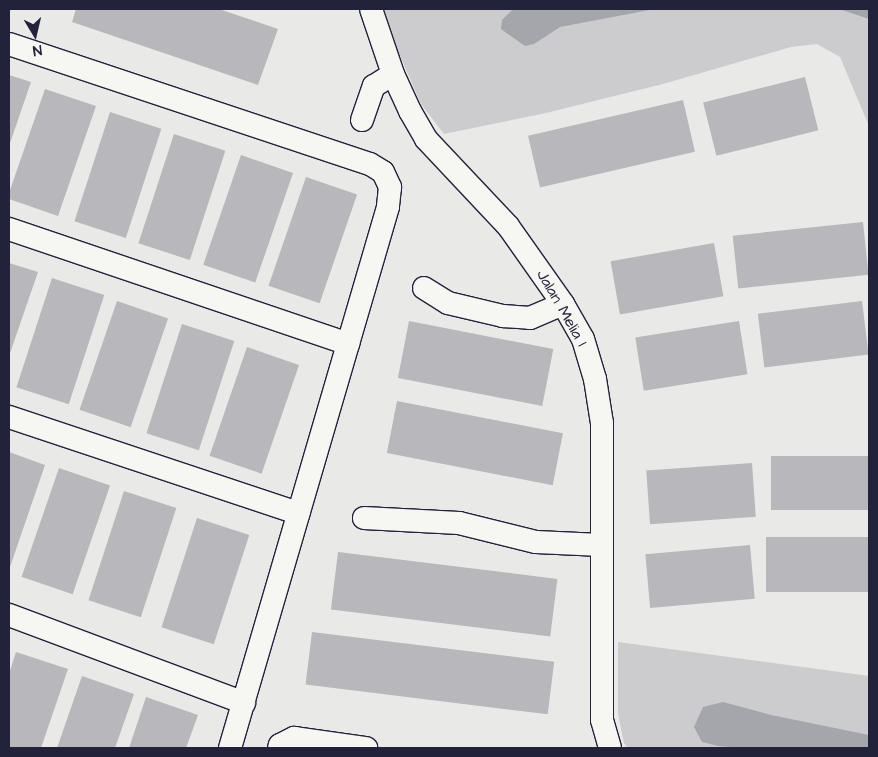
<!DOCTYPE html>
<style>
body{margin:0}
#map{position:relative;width:878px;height:757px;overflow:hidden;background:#e9e9e7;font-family:"Architects Daughter",sans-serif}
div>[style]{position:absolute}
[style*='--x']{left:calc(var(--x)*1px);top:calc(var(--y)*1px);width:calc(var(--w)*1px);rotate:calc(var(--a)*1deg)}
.green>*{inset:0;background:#ccccce}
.water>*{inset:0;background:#a5a5ac}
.building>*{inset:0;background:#b8b8bc;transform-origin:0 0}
.roads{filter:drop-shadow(1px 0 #22223b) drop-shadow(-1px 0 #22223b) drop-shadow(0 1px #22223b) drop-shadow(0 -1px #22223b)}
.minor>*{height:22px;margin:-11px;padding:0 11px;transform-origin:11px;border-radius:11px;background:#f6f6f2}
span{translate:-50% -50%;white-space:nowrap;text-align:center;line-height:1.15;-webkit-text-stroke:4px #f6f6f2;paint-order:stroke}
.street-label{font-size:16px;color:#22223b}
.frame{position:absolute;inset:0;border:10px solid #22223b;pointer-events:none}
.north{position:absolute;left:10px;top:10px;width:50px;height:50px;-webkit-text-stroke:4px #f6f6f2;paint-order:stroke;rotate:171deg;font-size:14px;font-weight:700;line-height:20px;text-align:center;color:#22223b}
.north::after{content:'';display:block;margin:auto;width:18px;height:22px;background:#22223b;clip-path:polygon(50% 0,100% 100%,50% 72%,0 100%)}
</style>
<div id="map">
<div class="green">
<i style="clip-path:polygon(384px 9px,869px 9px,869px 126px,840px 57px,817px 44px,791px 47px,663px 84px,546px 113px,444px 134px,421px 104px,395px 44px)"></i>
<i style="clip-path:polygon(618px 642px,869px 676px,869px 748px,628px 748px,624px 743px,618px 714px)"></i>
</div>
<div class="water">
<i style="clip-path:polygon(513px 9px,655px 9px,560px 27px,534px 44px,525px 46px,501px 29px,502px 20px)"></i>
<i style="clip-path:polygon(839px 9px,869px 9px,869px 19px)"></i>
<i style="clip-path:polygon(723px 702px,771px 715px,869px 735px,869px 748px,742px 748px,718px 746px,702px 742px,694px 727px,703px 707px)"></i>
</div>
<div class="building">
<i style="clip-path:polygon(76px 9px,219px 9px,278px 29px,258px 85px,72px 22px)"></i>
<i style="clip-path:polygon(9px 75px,31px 82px,9px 146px)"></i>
<i style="left:805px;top:77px;width:55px;height:105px;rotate:76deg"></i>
<i style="clip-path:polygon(45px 89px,96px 106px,58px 216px,9px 199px,9px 193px)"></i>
<i style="left:683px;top:100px;width:53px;height:159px;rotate:77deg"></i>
<i style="left:110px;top:112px;width:54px;height:115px;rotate:18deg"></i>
<i style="left:174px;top:134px;width:54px;height:115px;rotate:18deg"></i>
<i style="left:241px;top:155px;width:55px;height:116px;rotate:19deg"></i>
<i style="left:306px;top:177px;width:54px;height:115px;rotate:19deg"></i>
<i style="left:863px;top:222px;width:53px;height:131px;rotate:84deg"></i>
<i style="left:714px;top:243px;width:54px;height:105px;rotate:80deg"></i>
<i style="clip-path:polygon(9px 263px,38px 272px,9px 356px)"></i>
<i style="left:52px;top:278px;width:55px;height:115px;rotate:18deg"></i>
<i style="left:117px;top:301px;width:54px;height:115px;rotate:19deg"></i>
<i style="left:862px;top:301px;width:54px;height:105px;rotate:83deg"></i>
<i style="left:409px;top:321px;width:147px;height:58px;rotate:11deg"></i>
<i style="left:739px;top:321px;width:54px;height:105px;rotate:81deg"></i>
<i style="left:182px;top:324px;width:55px;height:115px;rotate:18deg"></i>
<i style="left:247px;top:347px;width:55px;height:115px;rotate:19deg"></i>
<i style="left:397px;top:401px;width:169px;height:53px;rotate:11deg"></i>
<i style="clip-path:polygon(9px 452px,45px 465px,9px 570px)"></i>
<i style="left:869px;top:456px;width:54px;height:98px;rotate:90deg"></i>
<i style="left:752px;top:463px;width:54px;height:106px;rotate:86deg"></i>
<i style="left:59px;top:468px;width:54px;height:115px;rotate:19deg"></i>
<i style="left:124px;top:491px;width:55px;height:115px;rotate:18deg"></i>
<i style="left:197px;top:518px;width:55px;height:115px;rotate:18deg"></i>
<i style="left:869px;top:537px;width:55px;height:103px;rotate:90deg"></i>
<i style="left:750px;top:545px;width:54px;height:105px;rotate:85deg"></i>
<i style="left:338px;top:552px;width:221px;height:58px;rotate:7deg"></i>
<i style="left:312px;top:632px;width:244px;height:53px;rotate:7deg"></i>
<i style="clip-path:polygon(16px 652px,68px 669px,41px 748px,9px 748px,9px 674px)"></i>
<i style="clip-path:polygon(82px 676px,134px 694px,115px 748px,57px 748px)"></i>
<i style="clip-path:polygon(146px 697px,198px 715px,186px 748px,129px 748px)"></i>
</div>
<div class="roads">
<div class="minor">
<i style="--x:371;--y:9;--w:69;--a:71.3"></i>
<i style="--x:393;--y:74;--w:41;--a:65.3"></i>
<i style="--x:410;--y:111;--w:32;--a:60"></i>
<i style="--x:426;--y:139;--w:120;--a:46.7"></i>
<i style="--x:508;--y:226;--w:95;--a:54.8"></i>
<i style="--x:563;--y:304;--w:40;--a:60.3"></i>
<i style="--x:583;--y:339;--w:42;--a:73.3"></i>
<i style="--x:595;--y:379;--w:45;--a:81"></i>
<i style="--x:602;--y:423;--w:297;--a:90"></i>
<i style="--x:602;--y:720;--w:29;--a:74"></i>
<i style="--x:9;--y:44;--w:380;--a:18.4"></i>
<i style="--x:370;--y:164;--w:15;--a:32"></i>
<i style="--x:383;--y:172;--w:17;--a:65"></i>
<i style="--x:390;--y:187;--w:20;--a:96"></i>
<i style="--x:388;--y:207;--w:564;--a:106.28"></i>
<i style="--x:362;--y:120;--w:36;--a:-71"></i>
<i style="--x:374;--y:86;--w:22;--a:-32"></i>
<i style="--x:9;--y:229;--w:358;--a:18.7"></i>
<i style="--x:424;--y:288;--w:28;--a:32"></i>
<i style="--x:448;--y:303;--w:57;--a:13.3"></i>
<i style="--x:503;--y:316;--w:27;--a:4"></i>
<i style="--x:530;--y:318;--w:36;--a:-23"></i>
<i style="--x:9;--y:417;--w:305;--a:18.4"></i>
<i style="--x:364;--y:518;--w:95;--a:3"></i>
<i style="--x:459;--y:523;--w:79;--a:13.9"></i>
<i style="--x:536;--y:542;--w:65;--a:2.6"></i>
<i style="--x:9;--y:615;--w:251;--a:20.5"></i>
<i style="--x:279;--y:748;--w:3;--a:-72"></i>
<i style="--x:280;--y:745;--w:16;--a:-27"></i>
<i style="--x:294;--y:738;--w:73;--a:7.9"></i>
</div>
</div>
<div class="street-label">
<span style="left:562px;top:308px;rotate:60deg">Jalan Melia 1</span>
</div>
<div class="frame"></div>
<div class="north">N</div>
</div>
